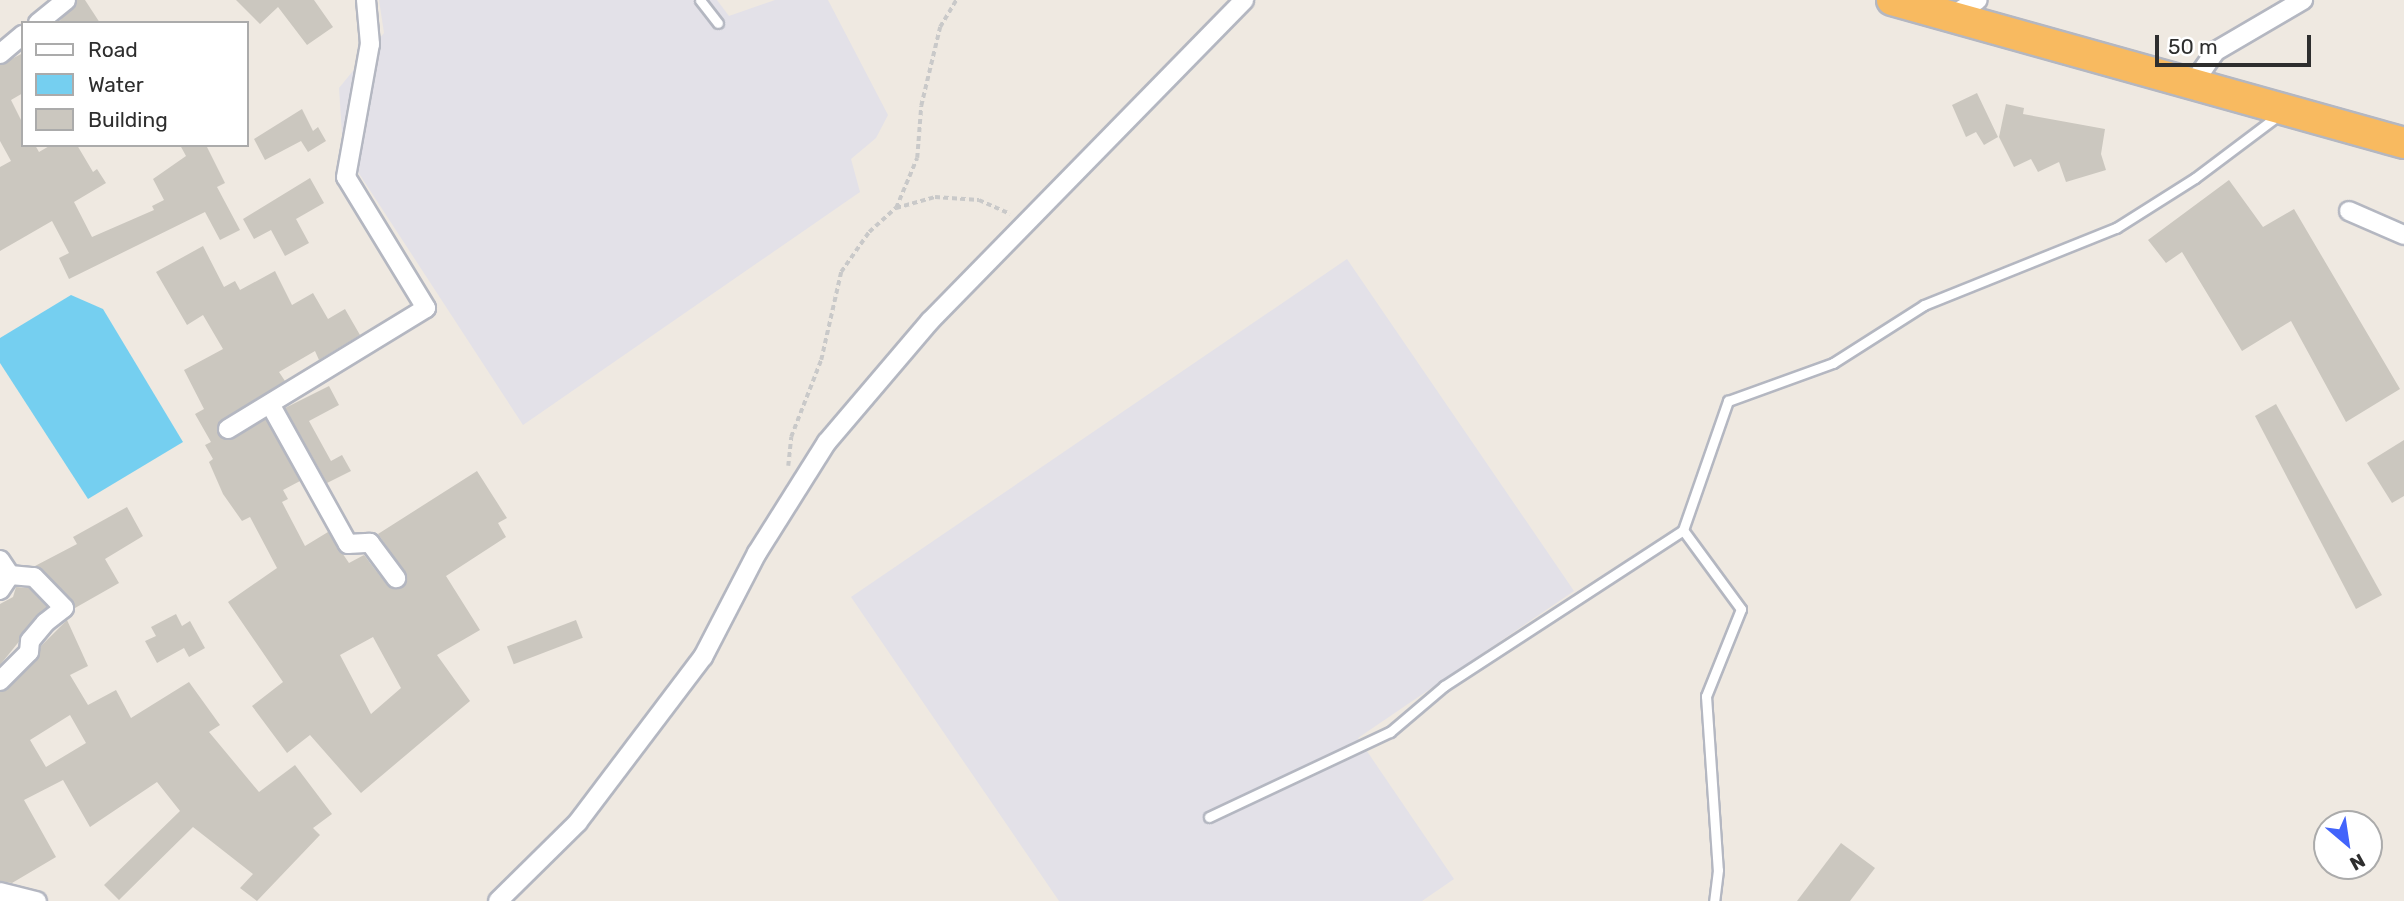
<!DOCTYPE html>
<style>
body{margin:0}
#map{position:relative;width:2404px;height:901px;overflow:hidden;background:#efe9e1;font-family:Rubik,sans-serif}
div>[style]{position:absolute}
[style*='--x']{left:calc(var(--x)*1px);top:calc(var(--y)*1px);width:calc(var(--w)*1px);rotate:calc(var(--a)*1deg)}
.industrial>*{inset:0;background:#e3e1e8}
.water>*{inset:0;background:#75cff0}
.building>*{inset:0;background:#cbc7bf;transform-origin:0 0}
.path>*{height:3.5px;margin-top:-1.75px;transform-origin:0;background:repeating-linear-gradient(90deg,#c9c9c9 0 5px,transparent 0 8.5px)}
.roads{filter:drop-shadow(2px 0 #b4b7c1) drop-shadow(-2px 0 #b4b7c1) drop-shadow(0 2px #b4b7c1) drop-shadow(0 -2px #b4b7c1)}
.service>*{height:9px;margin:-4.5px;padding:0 4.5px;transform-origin:4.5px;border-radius:4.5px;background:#fff}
.minor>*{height:18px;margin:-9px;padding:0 9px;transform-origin:9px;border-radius:9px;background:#fff}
.trunk>*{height:30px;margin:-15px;padding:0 15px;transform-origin:15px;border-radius:15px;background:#f8ba60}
span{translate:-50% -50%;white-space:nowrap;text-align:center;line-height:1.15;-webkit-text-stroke:6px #fff;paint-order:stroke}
.legend{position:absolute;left:21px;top:21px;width:228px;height:126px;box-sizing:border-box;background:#fff;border:2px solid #ababab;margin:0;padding:9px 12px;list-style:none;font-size:21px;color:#2e2e2e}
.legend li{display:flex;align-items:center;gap:14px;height:35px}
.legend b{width:35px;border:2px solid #ababab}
.north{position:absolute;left:2313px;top:810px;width:70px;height:70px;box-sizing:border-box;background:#fff;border:2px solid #ababab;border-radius:50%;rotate:151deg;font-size:19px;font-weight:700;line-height:28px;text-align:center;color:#2e2e2e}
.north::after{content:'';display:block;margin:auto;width:24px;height:32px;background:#4264fb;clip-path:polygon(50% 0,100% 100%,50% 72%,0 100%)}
.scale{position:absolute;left:2155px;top:35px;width:156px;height:32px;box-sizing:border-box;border:4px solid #2e2e2e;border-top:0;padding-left:9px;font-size:21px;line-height:24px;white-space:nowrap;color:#2e2e2e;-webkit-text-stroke:5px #fff;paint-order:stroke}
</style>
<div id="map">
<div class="industrial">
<i style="clip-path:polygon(379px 0,717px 0,729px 16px,775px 0,828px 0,888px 115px,876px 138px,851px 159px,860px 192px,523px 425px,343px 149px,339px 88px,384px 33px)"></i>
<i style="clip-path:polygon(1347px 259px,1574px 591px,1358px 738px,1454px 879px,1422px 901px,1059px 901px,851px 597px)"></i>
</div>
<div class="water">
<i style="clip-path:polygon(71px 295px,103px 309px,183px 442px,88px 499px,0 363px,0 338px)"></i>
</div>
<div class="building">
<i style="clip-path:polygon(77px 0,85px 0,100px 23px,58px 23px)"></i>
<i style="clip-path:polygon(236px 0,314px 0,333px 27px,307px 45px,278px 7px,260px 24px)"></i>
<i style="clip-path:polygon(23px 53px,23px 93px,11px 100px,23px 124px,23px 145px,35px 145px,39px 152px,51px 145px,77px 145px,93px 172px,97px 169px,106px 183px,74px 202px,92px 237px,154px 210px,152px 206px,164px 200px,153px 179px,186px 156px,180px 145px,206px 145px,225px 183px,217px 187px,240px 230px,220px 240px,205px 212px,69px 279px,59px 258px,69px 253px,52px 221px,0 251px,0 167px,11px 161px,0 141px,0 65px)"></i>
<i style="clip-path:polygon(1977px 93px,1998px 137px,1984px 145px,1976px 132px,1966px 137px,1952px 105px)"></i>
<i style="clip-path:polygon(2006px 104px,2024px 108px,2023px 114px,2105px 129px,2101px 154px,2106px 170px,2066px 182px,2059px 162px,2038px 172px,2031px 159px,2014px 167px,1999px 137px)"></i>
<i style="clip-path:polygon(302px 109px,313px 131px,318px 127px,326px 141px,308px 152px,301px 141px,265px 160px,254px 139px)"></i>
<i style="clip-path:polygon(310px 178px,324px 203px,296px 219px,309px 243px,285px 256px,271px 230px,254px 239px,243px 219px)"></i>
<i style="clip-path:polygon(2229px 180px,2263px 227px,2294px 209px,2400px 389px,2346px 422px,2291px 321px,2242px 351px,2182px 252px,2166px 263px,2148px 240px)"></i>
<i style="clip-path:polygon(evenodd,203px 246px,224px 287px,235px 281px,240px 290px,275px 271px,292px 305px,313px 293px,328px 319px,345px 309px,360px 335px,319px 360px,315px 351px,279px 372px,285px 381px,218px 424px,219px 435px,229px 440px,266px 419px,300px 481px,283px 490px,288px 499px,282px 502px,305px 546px,328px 532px,349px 563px,364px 555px,387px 585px,398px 589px,407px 576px,378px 534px,477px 471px,507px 518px,498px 523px,506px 537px,446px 576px,480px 630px,437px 655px,470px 701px,361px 793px,310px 735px,287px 753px,252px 706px,283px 682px,228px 602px,277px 568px,250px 517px,242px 521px,223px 494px,209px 462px,213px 459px,205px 445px,211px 442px,195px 414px,204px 409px,184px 370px,223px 349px,203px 315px,187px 325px,156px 272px,203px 246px,373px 637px,401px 688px,371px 714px,340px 655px,373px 637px)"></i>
<i style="clip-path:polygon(329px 386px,339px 405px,309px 421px,331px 461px,342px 455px,351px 471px,327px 483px,285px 408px)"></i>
<i style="clip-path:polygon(2276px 404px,2382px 595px,2356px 609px,2255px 416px)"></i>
<i style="clip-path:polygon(2404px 440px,2404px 496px,2392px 503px,2367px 463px)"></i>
<i style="clip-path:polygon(127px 507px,143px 536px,105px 559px,119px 583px,75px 608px,35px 566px,77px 544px,73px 537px)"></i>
<i style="clip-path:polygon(16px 587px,29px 588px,47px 607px,0 665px,0 604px,13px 597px)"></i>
<i style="clip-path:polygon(176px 614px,182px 626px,190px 621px,205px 648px,189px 657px,184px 648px,157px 663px,145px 641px,156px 636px,151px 627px)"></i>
<i style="clip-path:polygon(evenodd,67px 620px,88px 666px,70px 675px,88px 705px,116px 690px,131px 718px,189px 682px,220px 725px,209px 732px,259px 792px,295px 765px,332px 814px,313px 828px,320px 835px,257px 901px,240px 888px,253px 874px,193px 827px,119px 900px,104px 885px,180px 811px,157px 782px,90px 827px,63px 780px,24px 800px,56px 857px,12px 883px,0 881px,0 692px,37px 660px,41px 646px,67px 620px,70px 715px,86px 743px,46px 767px,30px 740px,70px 715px)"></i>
<i style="left:576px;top:620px;width:19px;height:74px;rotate:69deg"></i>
<i style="clip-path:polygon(1841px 843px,1875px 868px,1850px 901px,1797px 901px)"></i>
</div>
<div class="path">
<i style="--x:896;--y:208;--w:54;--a:-67.2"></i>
<i style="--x:917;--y:158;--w:52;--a:-85.6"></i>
<i style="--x:921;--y:106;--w:81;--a:-76.5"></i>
<i style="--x:940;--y:27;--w:31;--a:-59"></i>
<i style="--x:788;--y:466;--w:29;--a:-84"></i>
<i style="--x:791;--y:437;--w:83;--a:-68.7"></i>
<i style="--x:821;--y:360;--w:90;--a:-77.2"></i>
<i style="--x:841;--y:272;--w:49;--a:-55"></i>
<i style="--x:869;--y:232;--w:36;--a:-42"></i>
<i style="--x:896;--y:208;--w:41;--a:-15.8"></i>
<i style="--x:935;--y:197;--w:44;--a:3.9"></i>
<i style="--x:979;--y:200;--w:34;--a:24"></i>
</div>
<div class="roads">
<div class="service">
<i style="--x:700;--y:0;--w:29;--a:52"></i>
<i style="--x:1683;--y:530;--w:98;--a:53.7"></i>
<i style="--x:1741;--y:609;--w:94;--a:111.9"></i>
<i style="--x:1706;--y:696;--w:174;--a:86.1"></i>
<i style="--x:1718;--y:870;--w:31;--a:97"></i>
<i style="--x:1209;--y:817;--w:200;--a:-25.2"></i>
<i style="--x:1390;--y:732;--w:71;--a:-40.4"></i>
<i style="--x:1444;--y:686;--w:285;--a:-33.1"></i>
<i style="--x:1683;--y:530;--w:137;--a:-70.8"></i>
<i style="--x:1728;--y:401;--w:112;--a:-19.9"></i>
<i style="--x:1833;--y:363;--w:108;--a:-32.5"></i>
<i style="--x:1924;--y:305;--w:207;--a:-21.9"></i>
<i style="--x:2116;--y:228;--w:93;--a:-32.3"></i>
<i style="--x:2195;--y:178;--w:105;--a:-36.9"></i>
</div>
<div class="minor">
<i style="--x:1951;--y:16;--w:31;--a:-31"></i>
<i style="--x:38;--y:23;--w:36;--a:-39"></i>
<i style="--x:0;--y:54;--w:30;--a:-40"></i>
<i style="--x:2194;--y:82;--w:38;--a:-55"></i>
<i style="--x:2216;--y:51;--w:101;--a:-30.4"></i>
<i style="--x:2349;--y:211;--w:60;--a:23.6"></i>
<i style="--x:270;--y:404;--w:160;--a:60.9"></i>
<i style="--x:348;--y:544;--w:22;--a:-3"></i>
<i style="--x:370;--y:543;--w:44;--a:53.4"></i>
<i style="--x:228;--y:429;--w:232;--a:-31.4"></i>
<i style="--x:426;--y:308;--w:153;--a:-121.4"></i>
<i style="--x:346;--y:177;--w:135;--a:-79.8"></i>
<i style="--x:370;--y:44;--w:44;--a:-95.2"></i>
<i style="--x:0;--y:560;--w:18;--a:56"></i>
<i style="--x:10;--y:575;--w:24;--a:5"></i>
<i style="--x:34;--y:577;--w:43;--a:45.9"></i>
<i style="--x:64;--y:608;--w:24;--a:142"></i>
<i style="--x:45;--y:623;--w:23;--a:130"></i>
<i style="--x:30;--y:641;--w:11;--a:95"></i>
<i style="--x:29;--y:652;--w:41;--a:135"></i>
<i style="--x:0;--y:590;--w:18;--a:-56"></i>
<i style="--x:0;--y:892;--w:38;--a:14"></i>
<i style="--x:498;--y:901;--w:112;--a:-44.6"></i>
<i style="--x:578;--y:822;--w:207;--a:-52.9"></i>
<i style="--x:703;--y:657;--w:117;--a:-62.6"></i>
<i style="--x:757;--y:553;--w:131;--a:-57.8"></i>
<i style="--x:827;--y:442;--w:159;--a:-49.6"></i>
<i style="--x:930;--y:321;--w:449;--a:-45.6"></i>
</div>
<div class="trunk">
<i style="--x:1892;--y:0;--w:532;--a:15.6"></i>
</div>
</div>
<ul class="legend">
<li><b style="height:9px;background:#fff"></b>Road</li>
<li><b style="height:19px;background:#75cff0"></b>Water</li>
<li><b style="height:19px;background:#cbc7bf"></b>Building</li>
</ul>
<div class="north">N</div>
<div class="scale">50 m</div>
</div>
